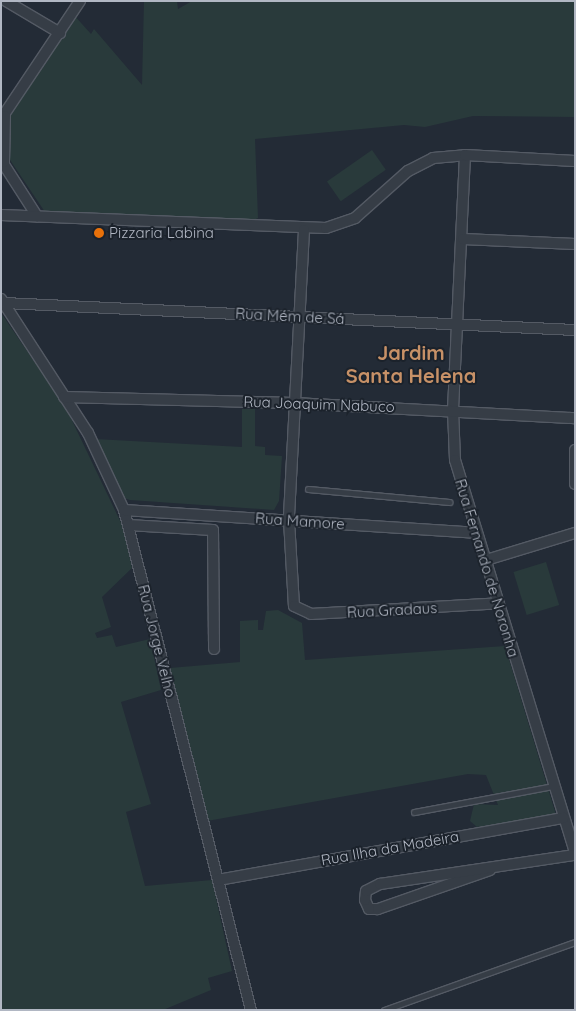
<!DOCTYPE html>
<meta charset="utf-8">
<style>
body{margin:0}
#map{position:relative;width:576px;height:1011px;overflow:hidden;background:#232b36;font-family:Quicksand,sans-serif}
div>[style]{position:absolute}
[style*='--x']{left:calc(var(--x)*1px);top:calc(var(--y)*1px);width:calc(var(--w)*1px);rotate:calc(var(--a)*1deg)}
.green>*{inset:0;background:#293a3b;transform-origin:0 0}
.roads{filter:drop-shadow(1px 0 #545a64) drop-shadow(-1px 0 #545a64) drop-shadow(0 1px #545a64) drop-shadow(0 -1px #545a64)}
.service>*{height:5px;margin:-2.5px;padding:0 2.5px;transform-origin:2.5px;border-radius:2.5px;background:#363d46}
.minor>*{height:10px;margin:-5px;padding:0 5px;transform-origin:5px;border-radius:5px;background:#363d46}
.dots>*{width:14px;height:14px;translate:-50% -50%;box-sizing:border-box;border:2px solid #1b222b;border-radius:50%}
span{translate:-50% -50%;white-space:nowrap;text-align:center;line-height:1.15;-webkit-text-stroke:4px #1b222b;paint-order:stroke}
.poi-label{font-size:15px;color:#b1b7c3}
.left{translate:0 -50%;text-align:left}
.street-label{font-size:15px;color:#b1b7c3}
.district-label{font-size:20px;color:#c79167;font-weight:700}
.frame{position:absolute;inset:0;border:2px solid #b1b7c3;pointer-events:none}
</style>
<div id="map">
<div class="green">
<i style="clip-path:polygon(144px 1px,177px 1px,178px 9px,192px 1px,575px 1px,575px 117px,473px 116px,425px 127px,404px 125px,255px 139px,258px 218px,251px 221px,45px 212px,8px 157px,5px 116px,73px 14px,91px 34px,94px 29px,142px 85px)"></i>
<i style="left:372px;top:150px;width:24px;height:55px;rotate:55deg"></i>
<i style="clip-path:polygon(1px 313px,66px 408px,124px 529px,132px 568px,102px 597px,111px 627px,95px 633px,97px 638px,112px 635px,116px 647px,150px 639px,161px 690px,121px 702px,151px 804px,126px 812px,145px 886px,212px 880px,232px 971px,208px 978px,211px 990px,163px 1010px,1px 1010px)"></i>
<i style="clip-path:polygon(242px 409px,255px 409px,255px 446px,265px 447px,265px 455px,282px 456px,279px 501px,274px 510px,130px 500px,124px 498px,95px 439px,242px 447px)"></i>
<i style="left:546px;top:562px;width:45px;height:34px;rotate:73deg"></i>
<i style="clip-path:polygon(278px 610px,302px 623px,305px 660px,505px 646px,556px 815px,477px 827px,470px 821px,474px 804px,498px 805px,486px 775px,468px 774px,207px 821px,170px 668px,240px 662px,240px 621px,258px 620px,258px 630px,263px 630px,266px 611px)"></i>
</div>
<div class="roads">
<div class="service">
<i style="--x:308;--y:489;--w:142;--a:5.3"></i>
<i style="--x:414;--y:812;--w:141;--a:-10.6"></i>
<i style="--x:384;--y:1010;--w:203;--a:-19.6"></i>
</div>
<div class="minor">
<i style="--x:6;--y:1;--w:63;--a:30.7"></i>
<i style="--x:1;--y:119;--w:142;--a:-56.2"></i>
<i style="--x:465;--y:155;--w:255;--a:92.7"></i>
<i style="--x:453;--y:410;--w:50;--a:87.7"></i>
<i style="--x:455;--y:460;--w:410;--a:73"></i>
<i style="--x:1;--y:160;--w:67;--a:57.3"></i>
<i style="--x:4;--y:162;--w:46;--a:-88.8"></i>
<i style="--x:1;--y:215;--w:325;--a:2.3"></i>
<i style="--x:326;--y:228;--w:31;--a:-19"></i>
<i style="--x:355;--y:218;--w:71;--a:-41.6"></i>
<i style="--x:408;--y:171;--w:28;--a:-27"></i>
<i style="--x:433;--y:158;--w:32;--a:-5"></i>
<i style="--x:465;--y:155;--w:110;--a:3.1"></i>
<i style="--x:304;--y:230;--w:290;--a:93"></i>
<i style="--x:289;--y:520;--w:86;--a:86.7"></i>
<i style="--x:294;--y:606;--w:19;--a:25"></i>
<i style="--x:311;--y:614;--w:188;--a:-3.3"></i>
<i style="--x:463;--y:239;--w:112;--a:2.6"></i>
<i style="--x:1;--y:299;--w:160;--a:57"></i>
<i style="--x:88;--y:433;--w:85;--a:64.9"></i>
<i style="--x:124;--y:510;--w:516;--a:75.75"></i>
<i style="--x:4;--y:303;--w:572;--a:2.71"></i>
<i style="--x:64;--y:397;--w:230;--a:1.5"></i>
<i style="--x:294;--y:403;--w:281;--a:3.1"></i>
<i style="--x:575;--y:450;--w:34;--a:90"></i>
<i style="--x:124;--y:510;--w:352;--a:3.7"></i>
<i style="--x:128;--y:525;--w:85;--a:3.4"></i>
<i style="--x:213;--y:530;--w:119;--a:89.5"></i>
<i style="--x:486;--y:560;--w:93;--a:-16.9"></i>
<i style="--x:490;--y:870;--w:119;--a:160.8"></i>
<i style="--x:378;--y:909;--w:9;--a:180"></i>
<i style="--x:369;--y:909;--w:10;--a:-114"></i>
<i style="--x:365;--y:900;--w:9;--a:-84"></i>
<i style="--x:366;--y:891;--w:16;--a:-27"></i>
<i style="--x:380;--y:884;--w:197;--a:-8.5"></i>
<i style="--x:218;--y:880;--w:351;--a:-10.2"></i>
</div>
</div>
<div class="dots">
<i style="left:99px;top:233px;background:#e8710a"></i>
</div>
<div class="poi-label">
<span class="left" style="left:109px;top:233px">Pizzaria Labina</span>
</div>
<div class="street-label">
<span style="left:290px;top:316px;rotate:3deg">Rua Mém de Sá</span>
<span style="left:319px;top:404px;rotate:2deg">Rua Joaquim Nabuco</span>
<span style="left:300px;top:521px;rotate:4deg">Rua Mamore</span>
<span style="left:487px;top:568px;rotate:73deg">Rua Fernando de Noronha</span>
<span style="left:392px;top:610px;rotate:-3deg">Rua Gradaus</span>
<span style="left:157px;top:641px;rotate:76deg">Rua Jorge Velho</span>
<span style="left:390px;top:848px;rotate:-10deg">Rua Ilha da Madeira</span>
</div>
<div class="district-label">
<span style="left:411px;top:364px">Jardim<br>Santa Helena</span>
</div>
<div class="frame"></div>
</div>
